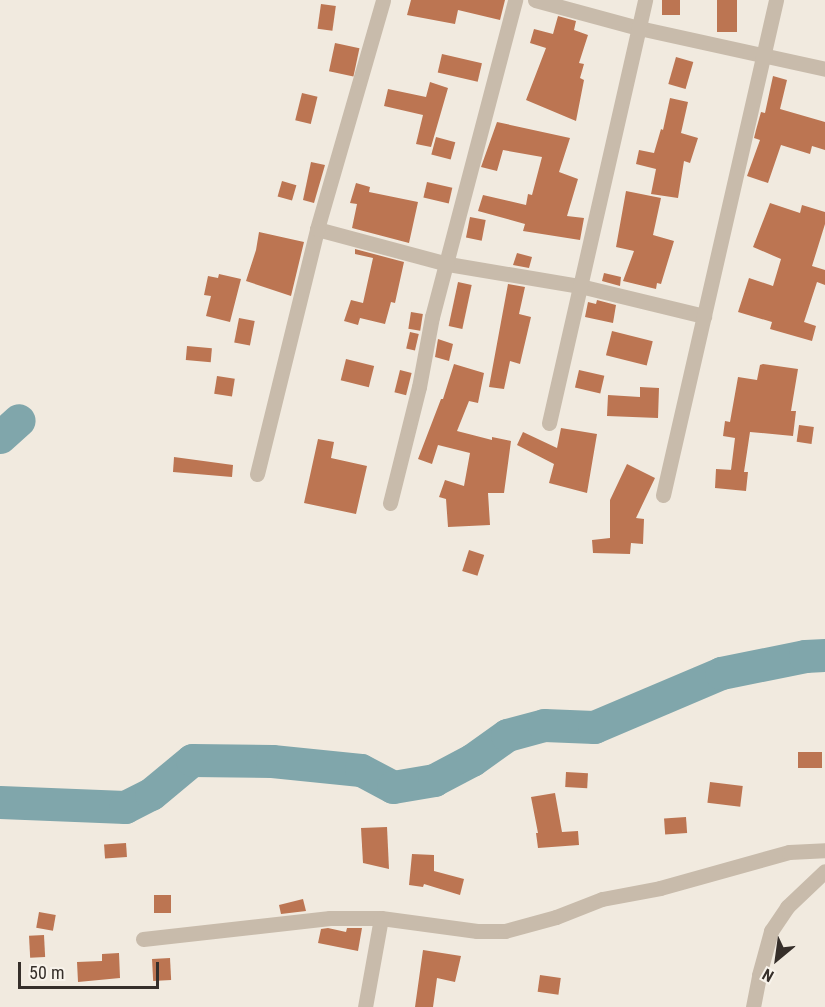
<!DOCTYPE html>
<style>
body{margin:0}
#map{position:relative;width:825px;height:1007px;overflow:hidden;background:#f1eadf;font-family:"Roboto Condensed",sans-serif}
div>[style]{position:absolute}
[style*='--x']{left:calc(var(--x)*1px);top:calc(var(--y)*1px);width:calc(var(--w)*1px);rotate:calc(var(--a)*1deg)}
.river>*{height:33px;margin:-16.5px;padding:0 16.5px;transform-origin:16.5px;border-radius:16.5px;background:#80a6ab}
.building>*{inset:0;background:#bc7552;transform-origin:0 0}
.street>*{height:15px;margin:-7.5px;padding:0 7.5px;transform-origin:7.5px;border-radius:7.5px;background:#c8bbab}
span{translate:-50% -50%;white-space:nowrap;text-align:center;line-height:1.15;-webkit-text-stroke:4.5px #f8f3eb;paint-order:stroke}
.north{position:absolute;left:747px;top:929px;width:60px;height:60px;-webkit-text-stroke:4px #f8f3eb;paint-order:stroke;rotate:209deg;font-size:16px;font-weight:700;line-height:24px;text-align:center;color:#362f2a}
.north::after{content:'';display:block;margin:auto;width:21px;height:27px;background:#362f2a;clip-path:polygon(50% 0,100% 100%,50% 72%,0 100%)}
.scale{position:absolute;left:18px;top:962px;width:141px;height:27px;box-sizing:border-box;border:3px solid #362f2a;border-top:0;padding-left:8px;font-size:18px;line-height:21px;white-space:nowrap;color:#362f2a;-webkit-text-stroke:4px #f8f3eb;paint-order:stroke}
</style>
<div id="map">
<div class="river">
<i style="--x:0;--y:437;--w:25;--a:-42"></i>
<i style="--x:0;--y:802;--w:125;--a:2.3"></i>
<i style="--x:125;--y:807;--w:29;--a:-27"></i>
<i style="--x:151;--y:794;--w:53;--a:-39.7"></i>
<i style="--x:192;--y:760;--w:80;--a:0.7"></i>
<i style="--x:272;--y:761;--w:89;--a:5.8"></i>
<i style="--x:361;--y:770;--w:36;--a:28"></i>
<i style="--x:393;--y:787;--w:42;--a:-9.7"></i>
<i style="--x:434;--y:780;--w:43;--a:-27.8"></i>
<i style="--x:472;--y:760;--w:43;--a:-35.5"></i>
<i style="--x:507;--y:735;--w:38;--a:-15"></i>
<i style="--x:544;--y:725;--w:50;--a:2.3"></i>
<i style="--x:594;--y:727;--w:138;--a:-23"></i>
<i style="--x:721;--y:673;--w:86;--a:-11.4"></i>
<i style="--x:805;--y:656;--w:20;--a:-3"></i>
</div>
<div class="building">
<i style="clip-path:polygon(411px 0,505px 0,500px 20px,458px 10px,455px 24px,407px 15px)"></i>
<i style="left:662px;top:0;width:18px;height:15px"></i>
<i style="left:717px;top:0;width:20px;height:32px"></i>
<i style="left:321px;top:4px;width:15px;height:25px;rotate:8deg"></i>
<i style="clip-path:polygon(558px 16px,576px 21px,574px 30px,588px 35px,579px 63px,584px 64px,580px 78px,584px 80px,576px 121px,526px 100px,546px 48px,530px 43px,534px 29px,553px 34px)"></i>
<i style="left:335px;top:43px;width:25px;height:29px;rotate:12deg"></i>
<i style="left:442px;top:54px;width:41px;height:19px;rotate:13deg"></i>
<i style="left:676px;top:57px;width:18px;height:28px;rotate:16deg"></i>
<i style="clip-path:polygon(773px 76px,787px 80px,780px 109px,825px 122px,825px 150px,812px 146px,810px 154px,781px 145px,768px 183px,747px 176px,760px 140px,754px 138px,756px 130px,761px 112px,765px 113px)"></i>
<i style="clip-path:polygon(430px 82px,448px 88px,431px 147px,416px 144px,423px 115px,384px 106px,388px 89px,426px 97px)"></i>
<i style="left:302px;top:93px;width:16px;height:28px;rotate:14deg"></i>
<i style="clip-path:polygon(670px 98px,688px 102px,681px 133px,698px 138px,690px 163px,684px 161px,678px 198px,651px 194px,656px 169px,636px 164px,639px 150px,654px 153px,661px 129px,663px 130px)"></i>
<i style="clip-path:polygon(497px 122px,570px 138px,559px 172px,578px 179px,567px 216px,584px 218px,580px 240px,523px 231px,525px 224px,478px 211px,483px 195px,526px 205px,528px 194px,532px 195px,542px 157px,503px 150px,497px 171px,481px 167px)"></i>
<i style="left:436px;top:137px;width:20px;height:18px;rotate:15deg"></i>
<i style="clip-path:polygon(311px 162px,325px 165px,314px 203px,303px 200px)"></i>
<i style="left:282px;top:181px;width:15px;height:16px;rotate:16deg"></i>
<i style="left:427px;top:182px;width:26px;height:16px;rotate:13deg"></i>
<i style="clip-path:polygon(356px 183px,370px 187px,369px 192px,418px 202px,409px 243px,352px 228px,357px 204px,350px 203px)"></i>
<i style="clip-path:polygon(626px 191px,661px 198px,653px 235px,674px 241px,661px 284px,657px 283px,656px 289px,623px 281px,634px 251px,616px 247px)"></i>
<i style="clip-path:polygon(770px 203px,800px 213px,802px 205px,825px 212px,825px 224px,812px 266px,825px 270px,825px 285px,817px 282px,804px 322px,816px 326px,812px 341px,770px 329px,772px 322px,738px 312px,749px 278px,773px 286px,781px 259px,753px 247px)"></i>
<i style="left:470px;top:217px;width:16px;height:21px;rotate:11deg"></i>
<i style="clip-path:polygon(259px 232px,304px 242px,291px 296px,246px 281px,256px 250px)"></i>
<i style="clip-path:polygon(355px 249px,404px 262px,395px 303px,391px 302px,385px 324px,360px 318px,358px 325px,344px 321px,351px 300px,363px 303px,373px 258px,355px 254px)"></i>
<i style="clip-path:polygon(517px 253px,532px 257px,529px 268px,513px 265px)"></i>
<i style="clip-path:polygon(604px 273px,621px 277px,620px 286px,602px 281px)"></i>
<i style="clip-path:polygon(219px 274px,241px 279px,230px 322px,206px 316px,211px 296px,204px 295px,208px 276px,218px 278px)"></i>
<i style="left:458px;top:282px;width:14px;height:45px;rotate:12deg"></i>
<i style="clip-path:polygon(508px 284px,525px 287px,519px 314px,531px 317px,520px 364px,510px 361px,504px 389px,489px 387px)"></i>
<i style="clip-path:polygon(597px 300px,616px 305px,613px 323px,585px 317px,588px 302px,596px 304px)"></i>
<i style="left:411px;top:312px;width:12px;height:17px;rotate:9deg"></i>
<i style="left:239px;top:318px;width:16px;height:25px;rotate:11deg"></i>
<i style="left:612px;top:331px;width:42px;height:25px;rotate:14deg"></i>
<i style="left:410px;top:332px;width:9px;height:17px;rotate:13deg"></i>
<i style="clip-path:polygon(438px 339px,453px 344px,449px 361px,435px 357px)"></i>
<i style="left:187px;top:346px;width:25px;height:14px;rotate:5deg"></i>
<i style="left:346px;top:359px;width:29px;height:22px;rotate:14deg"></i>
<i style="clip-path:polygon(454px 364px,484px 373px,478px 403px,469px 401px,457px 431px,492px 440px,492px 437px,511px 441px,504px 493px,488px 493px,490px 525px,448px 527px,446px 499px,439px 497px,445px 480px,464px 486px,470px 453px,438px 445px,432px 464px,418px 459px,441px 399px,443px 399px)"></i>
<i style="clip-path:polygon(763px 364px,798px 369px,791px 411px,796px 411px,793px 436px,750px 432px,744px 472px,748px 472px,746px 491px,715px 488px,716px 469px,733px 470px,731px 470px,735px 438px,723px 436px,725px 421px,730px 422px,738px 377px,757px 380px,760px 365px)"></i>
<i style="left:400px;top:370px;width:12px;height:23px;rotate:14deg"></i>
<i style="left:579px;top:370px;width:26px;height:18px;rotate:13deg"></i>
<i style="left:217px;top:376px;width:18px;height:18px;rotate:9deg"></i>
<i style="clip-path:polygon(640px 387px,659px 388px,658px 418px,607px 416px,608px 395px,640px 397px)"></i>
<i style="left:799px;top:425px;width:15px;height:17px;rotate:8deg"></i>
<i style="clip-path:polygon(561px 428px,597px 434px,587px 493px,549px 483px,554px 464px,517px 445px,523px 432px,557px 448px)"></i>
<i style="clip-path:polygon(318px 439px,334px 442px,331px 458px,367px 466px,356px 514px,304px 503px)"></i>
<i style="clip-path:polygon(174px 457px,233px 465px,232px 477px,173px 472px)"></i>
<i style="clip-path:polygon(627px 464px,655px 478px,636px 518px,644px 519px,643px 544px,631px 543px,630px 554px,593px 553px,592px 540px,610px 538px,610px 500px)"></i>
<i style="left:469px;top:550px;width:16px;height:22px;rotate:18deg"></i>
<i style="left:822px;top:752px;width:16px;height:24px;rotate:90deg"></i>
<i style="left:566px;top:772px;width:22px;height:15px;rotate:3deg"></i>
<i style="left:710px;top:782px;width:33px;height:21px;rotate:7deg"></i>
<i style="clip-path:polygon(555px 793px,562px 832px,578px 831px,579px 845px,538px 848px,536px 833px,538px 833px,531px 797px)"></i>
<i style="left:686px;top:817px;width:16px;height:22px;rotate:86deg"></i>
<i style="clip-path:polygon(387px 827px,389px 869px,363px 863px,361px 828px)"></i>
<i style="left:126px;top:843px;width:14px;height:22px;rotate:86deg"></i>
<i style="clip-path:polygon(412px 854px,434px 855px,434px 871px,464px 879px,460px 895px,424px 884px,423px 887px,409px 885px)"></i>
<i style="left:154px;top:895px;width:17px;height:18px"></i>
<i style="clip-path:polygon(303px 899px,306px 911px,281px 914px,279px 905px)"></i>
<i style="left:39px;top:912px;width:17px;height:16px;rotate:10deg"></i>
<i style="clip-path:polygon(328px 928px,346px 932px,347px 928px,362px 928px,358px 951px,318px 943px,321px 929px)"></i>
<i style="left:44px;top:935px;width:22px;height:15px;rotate:87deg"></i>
<i style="clip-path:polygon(423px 950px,461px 956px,455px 982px,437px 978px,433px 1007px,415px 1007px)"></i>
<i style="clip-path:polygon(119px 953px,120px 978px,78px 982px,77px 962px,102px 961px,102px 954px)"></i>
<i style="left:170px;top:958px;width:22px;height:18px;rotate:87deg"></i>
<i style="left:540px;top:975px;width:21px;height:17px;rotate:8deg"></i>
</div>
<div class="street">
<i style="--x:535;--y:0;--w:108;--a:15.1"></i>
<i style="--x:639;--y:28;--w:190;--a:12.4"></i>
<i style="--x:317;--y:229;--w:136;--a:15"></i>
<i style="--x:448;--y:264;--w:134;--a:9.5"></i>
<i style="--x:580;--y:286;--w:128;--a:13.6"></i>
<i style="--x:549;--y:423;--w:434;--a:-77.2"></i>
<i style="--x:257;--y:474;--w:252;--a:-76.2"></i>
<i style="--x:317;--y:229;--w:238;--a:-73.9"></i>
<i style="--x:663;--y:495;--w:508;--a:-77.14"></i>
<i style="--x:390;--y:503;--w:120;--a:-76"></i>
<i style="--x:419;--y:387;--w:71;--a:-79.5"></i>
<i style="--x:432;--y:317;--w:328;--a:-75.3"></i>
<i style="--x:143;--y:939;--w:188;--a:-6.4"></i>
<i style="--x:330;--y:918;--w:51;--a:0"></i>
<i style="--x:381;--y:918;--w:97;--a:7.7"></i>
<i style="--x:477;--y:931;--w:28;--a:0"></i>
<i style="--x:505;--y:931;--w:53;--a:-15.4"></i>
<i style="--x:556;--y:917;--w:49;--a:-21.4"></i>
<i style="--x:602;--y:899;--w:59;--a:-10.7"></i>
<i style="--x:660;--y:888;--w:134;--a:-15.6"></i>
<i style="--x:789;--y:852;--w:36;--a:-3"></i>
<i style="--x:365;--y:1007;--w:90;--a:-79.8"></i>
<i style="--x:753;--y:1007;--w:33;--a:-79"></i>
<i style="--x:759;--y:975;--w:46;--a:-74.7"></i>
<i style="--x:771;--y:931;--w:29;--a:-56"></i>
<i style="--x:787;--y:907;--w:52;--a:-43.5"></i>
</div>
<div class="north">N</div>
<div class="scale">50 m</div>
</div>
